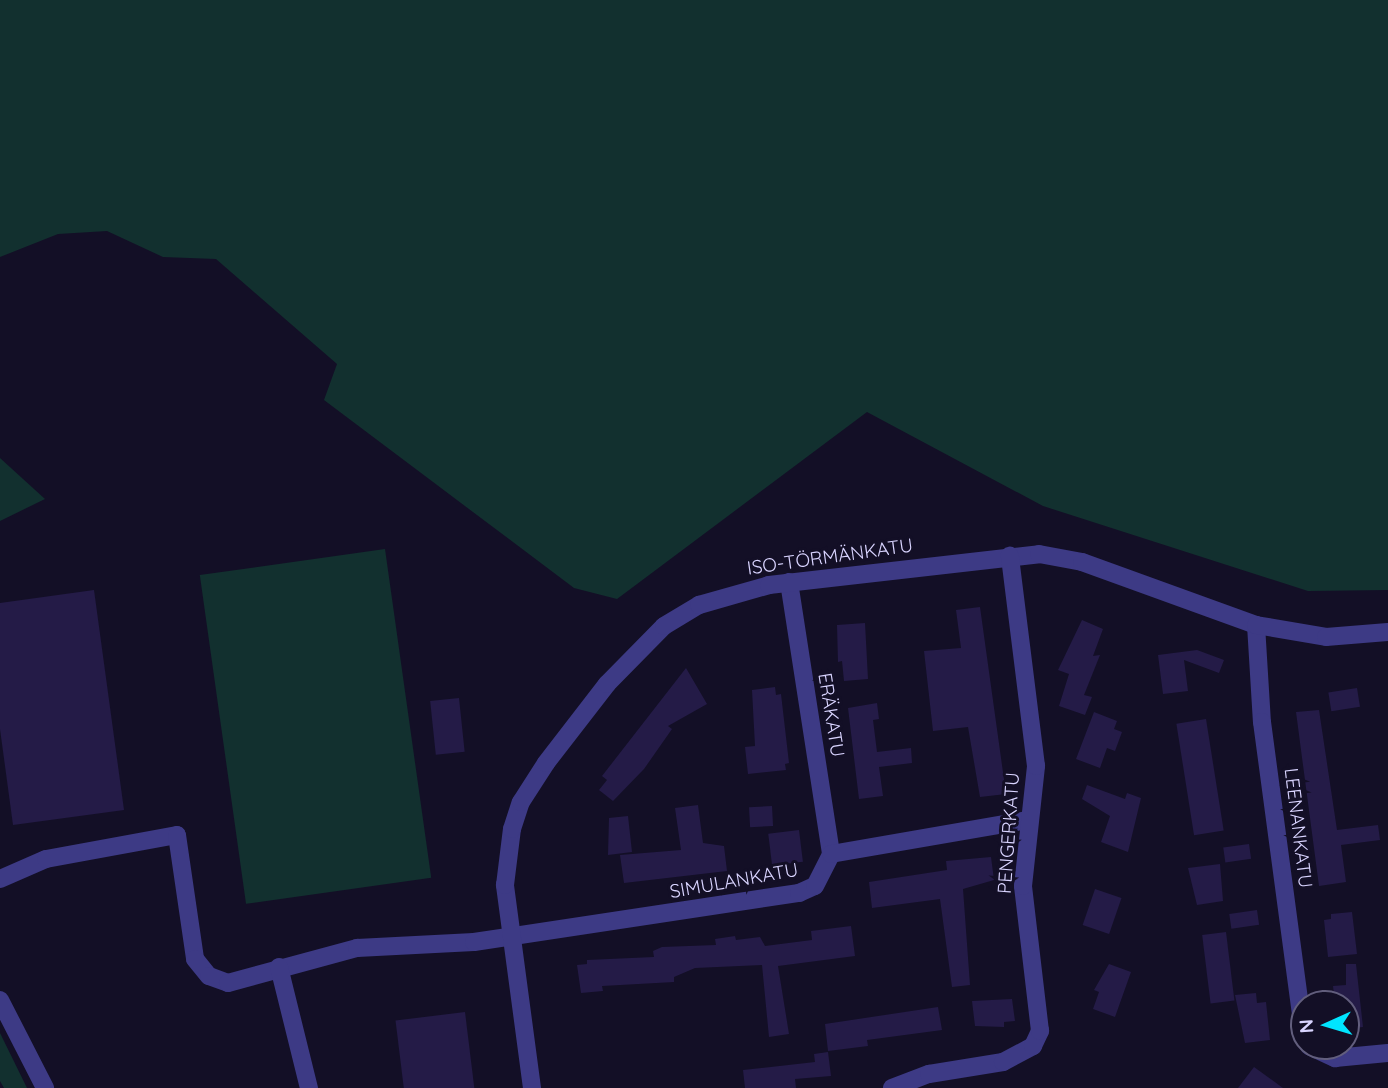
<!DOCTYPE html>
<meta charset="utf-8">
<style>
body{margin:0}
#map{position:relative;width:1388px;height:1088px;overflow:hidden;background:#130f26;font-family:Quicksand,sans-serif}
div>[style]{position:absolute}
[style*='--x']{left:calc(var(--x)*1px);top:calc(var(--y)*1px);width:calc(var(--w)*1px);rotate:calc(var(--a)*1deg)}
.green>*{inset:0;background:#12302f;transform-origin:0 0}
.building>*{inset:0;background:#241b47;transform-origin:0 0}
.minor>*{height:18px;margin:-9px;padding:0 9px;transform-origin:9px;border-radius:9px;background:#3d3a85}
span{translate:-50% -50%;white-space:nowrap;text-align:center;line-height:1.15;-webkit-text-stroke:6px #130f26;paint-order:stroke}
.street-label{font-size:19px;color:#d9d4ff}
.north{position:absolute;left:1290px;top:990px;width:70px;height:70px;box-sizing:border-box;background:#130f26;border:2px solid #625e7d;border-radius:50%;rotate:266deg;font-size:19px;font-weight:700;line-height:28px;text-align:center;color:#d9d4ff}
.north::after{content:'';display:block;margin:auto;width:24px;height:32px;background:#00e5ff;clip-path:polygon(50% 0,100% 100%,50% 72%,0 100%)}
</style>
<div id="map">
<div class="green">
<i style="clip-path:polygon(0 0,1388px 0,1388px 590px,1308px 591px,1043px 506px,867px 412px,617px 599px,574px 588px,324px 400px,337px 364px,216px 259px,163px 257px,107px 231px,58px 234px,0 257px)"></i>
<i style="clip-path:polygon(0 458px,45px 499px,0 521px)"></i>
<i style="left:385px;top:549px;width:332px;height:187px;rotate:82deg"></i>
<i style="clip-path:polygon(0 1033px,27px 1088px,4px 1088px,0 1081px)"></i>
</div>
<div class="building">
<i style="clip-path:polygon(94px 590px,124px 810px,13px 825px,0 729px,0 603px)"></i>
<i style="clip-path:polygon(980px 607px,1006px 794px,980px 797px,968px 727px,933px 731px,924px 651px,961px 648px,956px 610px)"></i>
<i style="clip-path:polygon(1082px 620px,1103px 629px,1093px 656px,1100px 655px,1084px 695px,1092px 697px,1085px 715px,1059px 706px,1069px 674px,1058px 670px)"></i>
<i style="clip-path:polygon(865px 623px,868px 679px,844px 681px,842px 661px,838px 662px,837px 625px)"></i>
<i style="clip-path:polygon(1197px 650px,1224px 660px,1219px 673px,1184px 660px,1188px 691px,1163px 694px,1158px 655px)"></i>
<i style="clip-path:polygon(686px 668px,707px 704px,668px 726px,672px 729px,644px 769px,613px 801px,599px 790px,607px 780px,602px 776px)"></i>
<i style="clip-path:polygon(775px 687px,776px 695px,781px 694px,789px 763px,785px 764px,786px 770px,748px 774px,745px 747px,755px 746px,752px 690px)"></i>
<i style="left:1357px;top:688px;width:19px;height:29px;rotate:81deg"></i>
<i style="left:459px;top:698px;width:54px;height:29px;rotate:84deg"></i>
<i style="clip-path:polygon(877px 703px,879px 719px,873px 720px,877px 752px,911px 748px,912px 763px,879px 767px,883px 796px,859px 799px,848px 708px)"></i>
<i style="clip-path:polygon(1319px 710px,1337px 830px,1378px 825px,1380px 840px,1341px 845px,1346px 882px,1319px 886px,1296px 712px)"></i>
<i style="clip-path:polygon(1094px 712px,1117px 721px,1114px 729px,1122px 732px,1115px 751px,1107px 748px,1100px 768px,1076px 759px)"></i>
<i style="left:1206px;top:719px;width:113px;height:30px;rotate:81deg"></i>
<i style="clip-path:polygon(1087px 785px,1125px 799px,1127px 793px,1141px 798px,1128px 852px,1101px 842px,1110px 816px,1082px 799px)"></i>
<i style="clip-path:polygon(698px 805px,703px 843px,724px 846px,727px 871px,624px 883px,620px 855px,681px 850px,675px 808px)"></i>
<i style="left:772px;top:806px;width:20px;height:23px;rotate:87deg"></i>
<i style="clip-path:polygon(628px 816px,632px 852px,608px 855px,609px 818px)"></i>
<i style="left:799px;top:830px;width:32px;height:31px;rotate:83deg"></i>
<i style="left:1249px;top:844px;width:15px;height:26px;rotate:82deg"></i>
<i style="clip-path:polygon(991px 857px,994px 880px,963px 889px,970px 985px,952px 987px,940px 899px,872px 908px,869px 882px,947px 870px,946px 861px)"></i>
<i style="clip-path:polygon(1220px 864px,1223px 901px,1197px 905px,1188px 868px)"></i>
<i style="left:1095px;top:889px;width:28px;height:38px;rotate:19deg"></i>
<i style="left:1257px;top:910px;width:15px;height:28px;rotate:82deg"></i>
<i style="clip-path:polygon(1352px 912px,1357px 954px,1328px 957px,1324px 920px,1331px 919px,1331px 914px)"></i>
<i style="clip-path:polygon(851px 926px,855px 956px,778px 966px,789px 1034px,769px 1037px,762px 965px,695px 968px,674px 977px,674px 982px,602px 986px,603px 991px,581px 993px,577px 965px,587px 964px,587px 960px,654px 957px,653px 951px,662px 947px,716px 945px,715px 939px,735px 936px,736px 940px,760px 937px,765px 946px,812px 940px,811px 931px)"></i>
<i style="left:1226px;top:932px;width:69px;height:24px;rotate:83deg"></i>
<i style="clip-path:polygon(1109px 964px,1131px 972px,1115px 1017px,1093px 1009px,1099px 992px,1094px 990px)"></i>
<i style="clip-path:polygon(1346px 964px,1356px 964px,1363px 1027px,1346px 1029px,1346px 1004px,1335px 1004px,1333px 986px,1346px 985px)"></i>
<i style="clip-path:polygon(1256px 993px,1257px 1003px,1266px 1002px,1270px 1040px,1245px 1043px,1235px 995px)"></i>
<i style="clip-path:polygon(1012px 999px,1015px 1021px,1004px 1022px,1004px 1027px,975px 1026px,972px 1001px)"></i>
<i style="clip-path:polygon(938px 1007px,942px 1030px,867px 1040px,868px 1046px,828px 1051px,825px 1024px)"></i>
<i style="left:465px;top:1012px;width:77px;height:70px;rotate:83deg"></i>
<i style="clip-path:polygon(828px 1052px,831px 1076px,795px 1079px,796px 1088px,745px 1088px,743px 1070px,815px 1062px,814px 1054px)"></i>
<i style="clip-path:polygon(1254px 1067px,1283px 1088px,1238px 1088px)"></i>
</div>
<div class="minor">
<i style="--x:789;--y:582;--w:275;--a:81.2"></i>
<i style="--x:1256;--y:625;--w:97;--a:86.5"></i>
<i style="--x:1262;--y:722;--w:316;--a:82.4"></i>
<i style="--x:0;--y:879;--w:50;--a:-23.5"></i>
<i style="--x:46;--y:859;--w:133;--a:-10.4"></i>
<i style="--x:177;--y:835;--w:125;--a:81.7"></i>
<i style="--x:195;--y:959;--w:22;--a:51"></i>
<i style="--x:209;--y:976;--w:20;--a:20"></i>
<i style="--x:228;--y:983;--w:134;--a:-15.2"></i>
<i style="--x:357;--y:948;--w:117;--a:-2.9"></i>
<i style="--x:474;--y:942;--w:329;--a:-8.6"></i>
<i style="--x:799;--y:893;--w:17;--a:-24"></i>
<i style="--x:815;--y:886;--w:36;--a:-63"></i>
<i style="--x:831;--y:854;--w:200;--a:-9.8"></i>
<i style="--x:279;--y:967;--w:125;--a:76.1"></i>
<i style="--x:0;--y:1000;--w:99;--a:62.9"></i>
<i style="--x:1309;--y:1046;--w:29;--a:25"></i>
<i style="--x:1335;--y:1058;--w:53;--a:-5.4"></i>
<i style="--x:532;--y:1088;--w:205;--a:-97.6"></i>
<i style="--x:505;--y:885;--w:56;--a:-82.9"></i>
<i style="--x:512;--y:829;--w:28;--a:-72"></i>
<i style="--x:521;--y:802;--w:46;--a:-57.3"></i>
<i style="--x:546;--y:763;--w:100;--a:-52.3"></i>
<i style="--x:607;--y:684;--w:81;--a:-45.5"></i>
<i style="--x:664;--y:626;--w:41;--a:-31"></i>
<i style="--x:699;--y:605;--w:73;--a:-15.9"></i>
<i style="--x:769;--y:585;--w:272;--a:-6.5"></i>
<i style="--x:1039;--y:554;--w:44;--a:10.5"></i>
<i style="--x:1082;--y:562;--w:185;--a:19.9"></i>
<i style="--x:1256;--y:625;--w:71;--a:9.7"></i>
<i style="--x:1326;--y:637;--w:62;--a:-4.6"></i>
<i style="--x:892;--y:1088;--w:40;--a:-21"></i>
<i style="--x:929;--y:1074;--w:75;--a:-9.2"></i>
<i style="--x:1003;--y:1062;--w:34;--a:-28"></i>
<i style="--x:1033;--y:1046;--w:17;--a:-65"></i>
<i style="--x:1040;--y:1031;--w:146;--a:-96.7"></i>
<i style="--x:1023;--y:886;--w:121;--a:-83.8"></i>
<i style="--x:1036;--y:766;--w:212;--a:-97.1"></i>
</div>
<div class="street-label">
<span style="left:830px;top:557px;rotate:-8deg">ISO-TÖRMÄNKATU</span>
<span style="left:831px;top:715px;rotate:81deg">ERÄKATU</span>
<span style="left:1298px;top:828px;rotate:83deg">LEENANKATU</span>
<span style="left:1009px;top:833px;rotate:-86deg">PENGERKATU</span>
<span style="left:734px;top:881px;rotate:-10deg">SIMULANKATU</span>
</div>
<div class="north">N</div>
</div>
